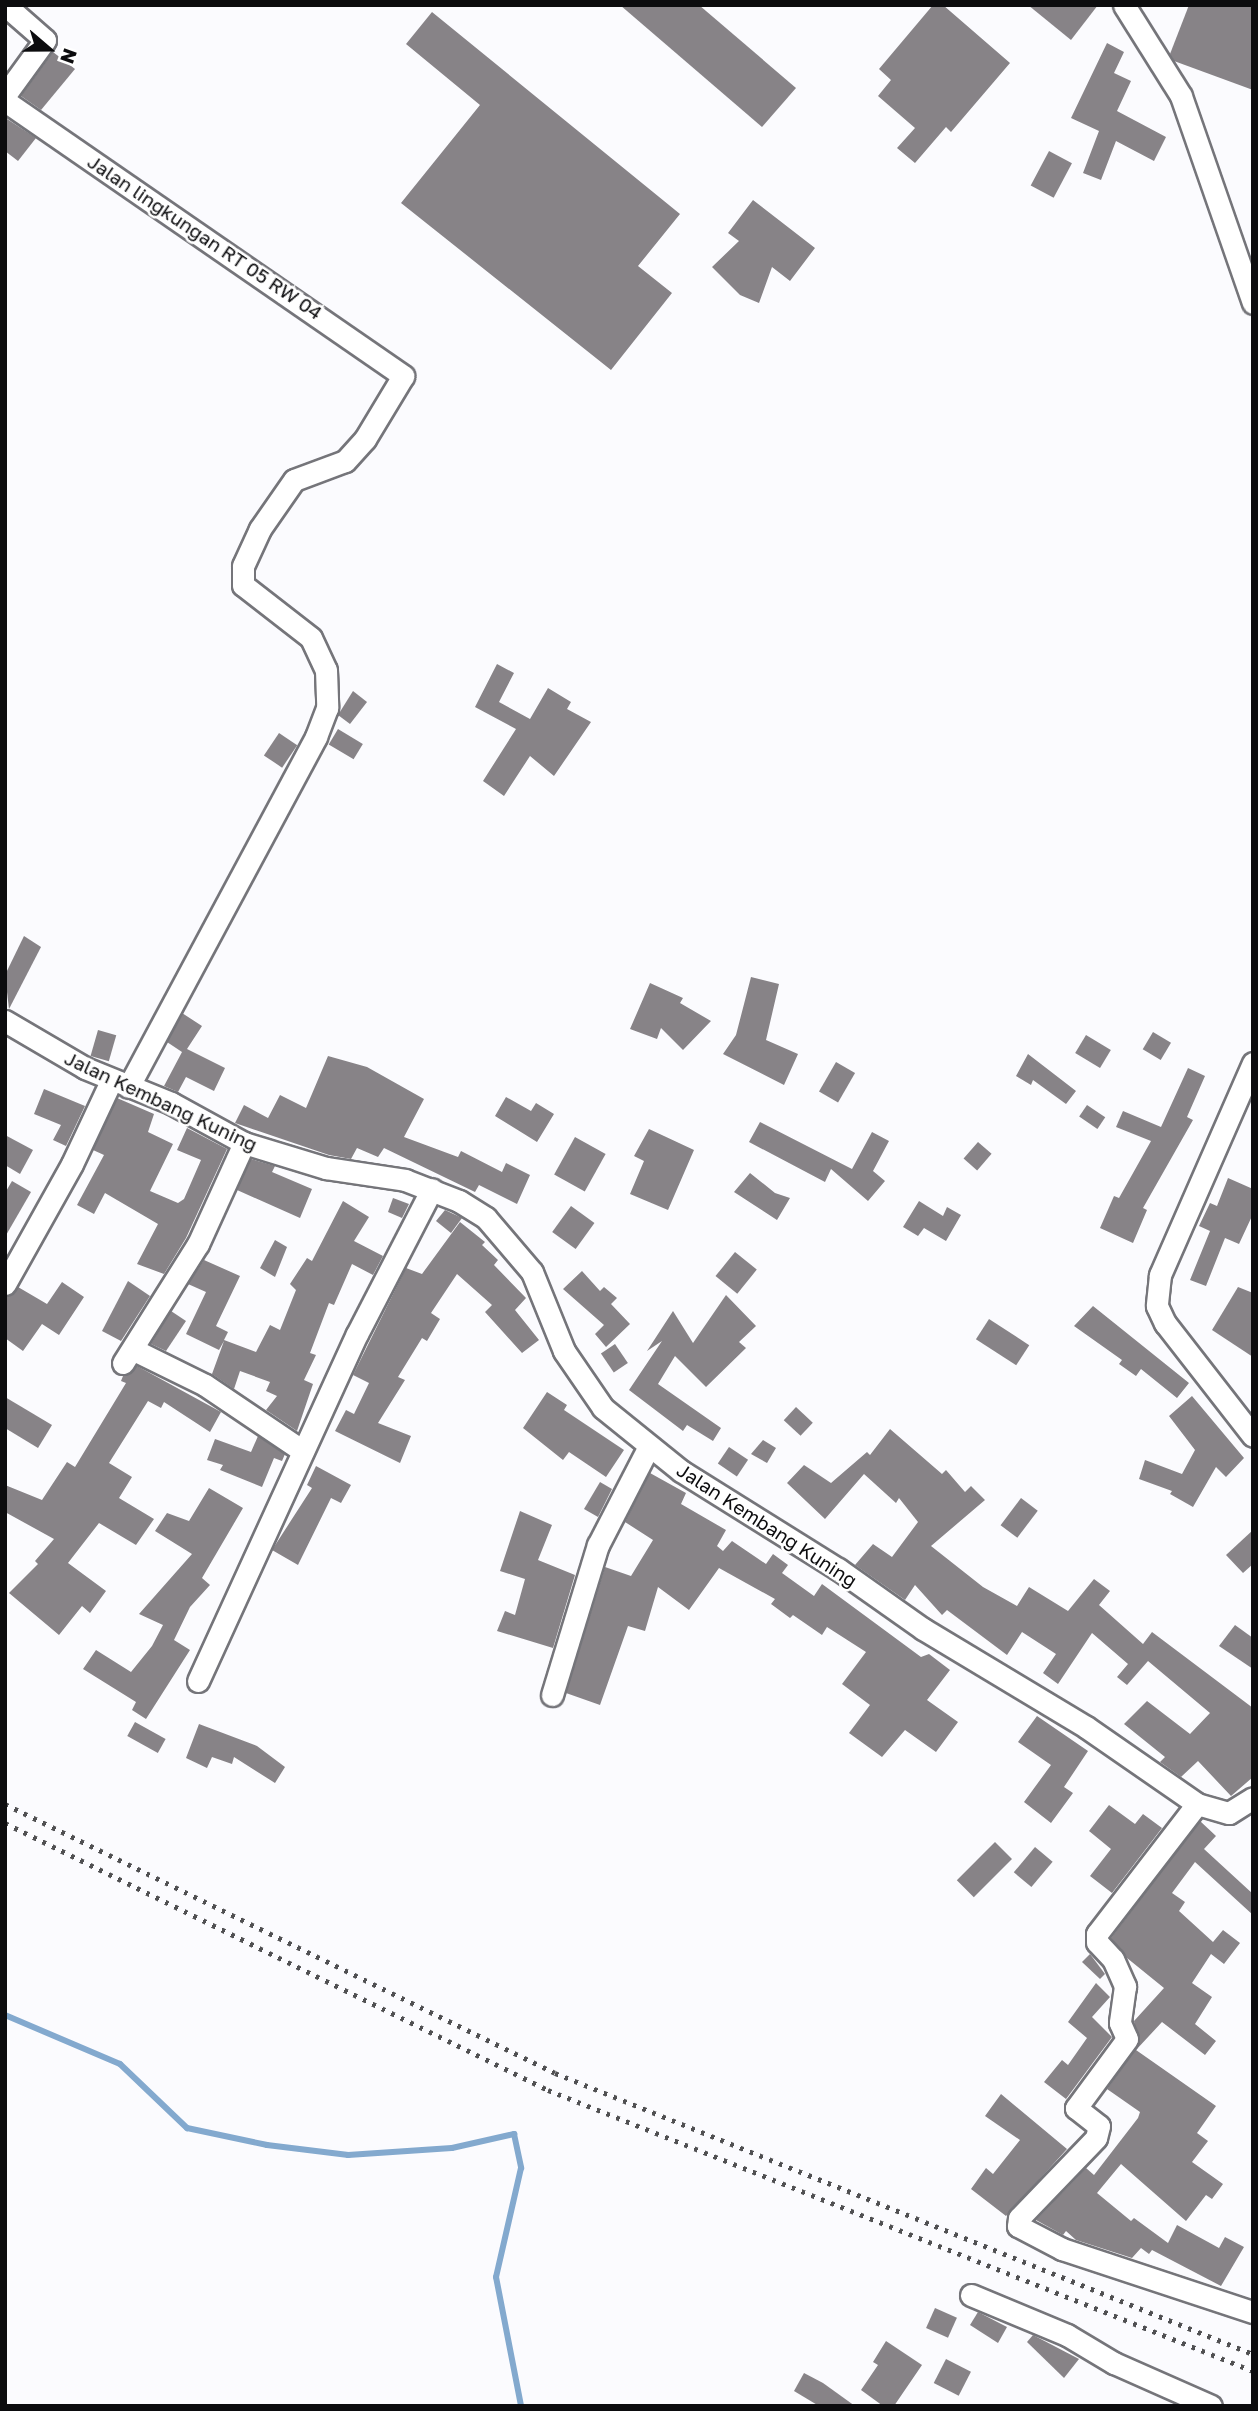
<!DOCTYPE html>
<style>
body{margin:0}
#map{position:relative;width:1258px;height:2411px;overflow:hidden;background:#fbfbfe;font-family:"Golos Text",sans-serif}
div>[style]{position:absolute}
[style*='--x']{left:calc(var(--x)*1px);top:calc(var(--y)*1px);width:calc(var(--w)*1px);rotate:calc(var(--a)*1deg)}
.stream>*{height:6px;margin:-3px;padding:0 3px;transform-origin:3px;border-radius:3px;background:#83a9ce}
.building>*{inset:0;background:#878387;transform-origin:0 0}
.roads{filter:drop-shadow(2px 0 #75757a) drop-shadow(-2px 0 #75757a) drop-shadow(0 2px #75757a) drop-shadow(0 -2px #75757a)}
.minor>*{height:21px;margin:-10.5px;padding:0 10.5px;transform-origin:10.5px;border-radius:10.5px;background:#fff}
.rail>*{height:5px;margin-top:-2.5px;transform-origin:0;background:repeating-linear-gradient(90deg,#505052 0 3.5px,transparent 0 10.5px)}
span{translate:-50% -50%;white-space:nowrap;text-align:center;line-height:1.15;-webkit-text-stroke:5px #fff;paint-order:stroke}
.street-label{font-size:19px;color:#0c0c0e}
.frame{position:absolute;inset:0;border:7px solid #0c0c0e;pointer-events:none}
.north{position:absolute;left:14px;top:14px;width:70px;height:70px;-webkit-text-stroke:5px #fff;paint-order:stroke;rotate:110deg;font-size:19px;font-weight:700;line-height:28px;text-align:center;color:#0c0c0e}
.north::after{content:'';display:block;margin:auto;width:24px;height:32px;background:#0c0c0e;clip-path:polygon(50% 0,100% 100%,50% 72%,0 100%)}
</style>
<div id="map">
<div class="stream">
<i style="--x:5;--y:2015;--w:125;--a:23.1"></i>
<i style="--x:120;--y:2064;--w:93;--a:43.7"></i>
<i style="--x:187;--y:2128;--w:82;--a:12"></i>
<i style="--x:267;--y:2145;--w:82;--a:7"></i>
<i style="--x:348;--y:2155;--w:104;--a:-3.9"></i>
<i style="--x:452;--y:2148;--w:64;--a:-12.7"></i>
<i style="--x:514;--y:2134;--w:35;--a:78"></i>
<i style="--x:521;--y:2168;--w:112;--a:102.9"></i>
<i style="--x:496;--y:2277;--w:131;--a:79"></i>
</div>
<div class="building">
<i style="clip-path:polygon(620px 5px,699px 5px,796px 88px,762px 127px)"></i>
<i style="clip-path:polygon(933px 5px,943px 5px,1010px 63px,951px 132px,946px 127px,915px 163px,897px 148px,915px 128px,878px 96px,891px 80px,879px 69px)"></i>
<i style="clip-path:polygon(1028px 5px,1098px 5px,1071px 40px)"></i>
<i style="clip-path:polygon(1189px 5px,1253px 5px,1253px 90px,1174px 61px,1170px 54px)"></i>
<i style="clip-path:polygon(432px 12px,680px 214px,638px 266px,672px 293px,611px 370px,401px 203px,480px 105px,406px 44px)"></i>
<i style="clip-path:polygon(1107px 43px,1124px 52px,1114px 73px,1131px 81px,1117px 111px,1166px 137px,1154px 161px,1116px 141px,1101px 180px,1083px 173px,1099px 131px,1071px 118px)"></i>
<i style="clip-path:polygon(53px 52px,75px 69px,41px 110px,21px 96px)"></i>
<i style="clip-path:polygon(7px 119px,36px 138px,18px 161px,5px 151px)"></i>
<i style="left:1049px;top:151px;width:26px;height:39px;rotate:28deg"></i>
<i style="clip-path:polygon(753px 200px,815px 248px,790px 281px,772px 267px,759px 303px,740px 295px,712px 267px,739px 241px,728px 233px)"></i>
<i style="clip-path:polygon(497px 664px,514px 673px,499px 702px,530px 719px,548px 688px,571px 702px,567px 709px,591px 722px,554px 776px,530px 756px,504px 796px,483px 781px,516px 729px,475px 707px)"></i>
<i style="clip-path:polygon(353px 691px,367px 702px,350px 724px,338px 715px)"></i>
<i style="left:338px;top:729px;width:29px;height:18px;rotate:31deg"></i>
<i style="left:279px;top:733px;width:22px;height:27px;rotate:34deg"></i>
<i style="clip-path:polygon(24px 936px,41px 947px,9px 1009px,5px 975px)"></i>
<i style="clip-path:polygon(751px 977px,779px 984px,766px 1040px,798px 1054px,784px 1085px,723px 1054px,736px 1035px)"></i>
<i style="clip-path:polygon(650px 983px,683px 998px,680px 1003px,711px 1021px,683px 1050px,661px 1028px,657px 1039px,630px 1029px)"></i>
<i style="clip-path:polygon(182px 1013px,202px 1026px,187px 1049px,225px 1068px,214px 1091px,186px 1077px,178px 1092px,164px 1086px,182px 1052px,167px 1042px)"></i>
<i style="left:98px;top:1030px;width:19px;height:27px;rotate:16deg"></i>
<i style="left:1153px;top:1032px;width:21px;height:20px;rotate:31deg"></i>
<i style="left:1086px;top:1035px;width:29px;height:21px;rotate:31deg"></i>
<i style="clip-path:polygon(1028px 1054px,1076px 1091px,1066px 1104px,1033px 1080px,1031px 1085px,1016px 1076px)"></i>
<i style="clip-path:polygon(328px 1056px,367px 1067px,424px 1099px,404px 1137px,458px 1157px,461px 1151px,502px 1172px,506px 1163px,530px 1175px,517px 1204px,479px 1185px,475px 1192px,384px 1148px,378px 1157px,357px 1148px,351px 1159px,329px 1155px,235px 1123px,244px 1105px,268px 1118px,280px 1095px,306px 1108px)"></i>
<i style="left:836px;top:1062px;width:22px;height:34px;rotate:30deg"></i>
<i style="clip-path:polygon(1188px 1068px,1205px 1076px,1187px 1117px,1193px 1120px,1143px 1208px,1147px 1210px,1133px 1243px,1100px 1228px,1114px 1196px,1119px 1198px,1151px 1141px,1116px 1127px,1123px 1111px,1161px 1127px)"></i>
<i style="clip-path:polygon(44px 1089px,85px 1106px,66px 1146px,53px 1140px,61px 1125px,34px 1114px)"></i>
<i style="clip-path:polygon(506px 1097px,531px 1111px,536px 1103px,554px 1114px,537px 1142px,495px 1116px)"></i>
<i style="clip-path:polygon(117px 1098px,154px 1114px,148px 1132px,173px 1144px,150px 1191px,178px 1203px,184px 1199px,201px 1160px,177px 1150px,187px 1128px,227px 1149px,186px 1238px,164px 1274px,137px 1264px,158px 1224px,105px 1193px,94px 1214px,77px 1205px,104px 1155px,93px 1150px)"></i>
<i style="left:1087px;top:1105px;width:22px;height:14px;rotate:34deg"></i>
<i style="clip-path:polygon(760px 1122px,852px 1169px,872px 1132px,889px 1141px,873px 1171px,885px 1181px,868px 1201px,831px 1169px,825px 1182px,749px 1142px)"></i>
<i style="clip-path:polygon(649px 1129px,694px 1150px,668px 1210px,630px 1194px,644px 1161px,634px 1156px)"></i>
<i style="clip-path:polygon(5px 1135px,33px 1150px,20px 1174px,5px 1165px)"></i>
<i style="left:575px;top:1137px;width:35px;height:43px;rotate:29deg"></i>
<i style="left:978px;top:1142px;width:18px;height:22px;rotate:41deg"></i>
<i style="clip-path:polygon(251px 1159px,275px 1166px,272px 1172px,312px 1189px,300px 1218px,237px 1190px)"></i>
<i style="clip-path:polygon(750px 1173px,775px 1193px,790px 1198px,777px 1220px,734px 1192px)"></i>
<i style="clip-path:polygon(1228px 1178px,1253px 1189px,1253px 1214px,1239px 1244px,1225px 1238px,1206px 1286px,1190px 1280px,1210px 1231px,1199px 1226px,1210px 1203px,1217px 1206px)"></i>
<i style="clip-path:polygon(12px 1181px,31px 1192px,5px 1237px,5px 1193px)"></i>
<i style="clip-path:polygon(393px 1198px,409px 1204px,402px 1218px,388px 1212px)"></i>
<i style="clip-path:polygon(343px 1201px,369px 1217px,354px 1241px,383px 1256px,373px 1275px,352px 1264px,334px 1305px,329px 1303px,310px 1353px,316px 1355px,304px 1380px,313px 1384px,297px 1431px,266px 1410px,277px 1396px,266px 1391px,270px 1382px,240px 1371px,234px 1389px,212px 1374px,224px 1341px,219px 1350px,186px 1334px,206px 1292px,188px 1284px,204px 1260px,240px 1276px,216px 1326px,228px 1332px,224px 1340px,256px 1352px,270px 1325px,280px 1330px,296px 1290px,290px 1284px,307px 1258px,312px 1261px)"></i>
<i style="clip-path:polygon(919px 1201px,943px 1216px,947px 1207px,961px 1215px,946px 1241px,924px 1228px,918px 1236px,903px 1227px)"></i>
<i style="left:571px;top:1206px;width:29px;height:32px;rotate:36deg"></i>
<i style="clip-path:polygon(445px 1210px,462px 1218px,451px 1233px,436px 1221px)"></i>
<i style="clip-path:polygon(460px 1222px,485px 1242px,482px 1245px,498px 1260px,494px 1265px,526px 1298px,515px 1310px,539px 1340px,522px 1353px,485px 1312px,492px 1305px,457px 1274px,431px 1313px,440px 1319px,427px 1341px,422px 1338px,398px 1377px,405px 1380px,378px 1423px,411px 1436px,400px 1463px,335px 1431px,346px 1410px,354px 1414px,369px 1383px,353px 1375px,406px 1268px,422px 1274px)"></i>
<i style="clip-path:polygon(275px 1240px,287px 1247px,275px 1277px,260px 1268px)"></i>
<i style="left:735px;top:1252px;width:28px;height:31px;rotate:39deg"></i>
<i style="clip-path:polygon(582px 1271px,600px 1291px,604px 1287px,617px 1298px,611px 1304px,630px 1324px,606px 1347px,595px 1334px,604px 1325px,563px 1289px)"></i>
<i style="clip-path:polygon(128px 1281px,150px 1296px,121px 1341px,102px 1331px)"></i>
<i style="clip-path:polygon(62px 1282px,84px 1297px,59px 1335px,42px 1324px,23px 1351px,5px 1338px,5px 1297px,18px 1287px,47px 1304px)"></i>
<i style="clip-path:polygon(1238px 1287px,1253px 1293px,1253px 1357px,1212px 1330px)"></i>
<i style="clip-path:polygon(726px 1295px,756px 1326px,739px 1342px,746px 1348px,706px 1387px,675px 1356px,658px 1384px,721px 1428px,713px 1441px,687px 1425px,683px 1431px,629px 1390px,662px 1341px,647px 1351px,673px 1311px,693px 1343px)"></i>
<i style="clip-path:polygon(1093px 1306px,1189px 1383px,1177px 1398px,1141px 1369px,1136px 1376px,1119px 1364px,1122px 1360px,1074px 1326px)"></i>
<i style="clip-path:polygon(171px 1311px,186px 1321px,166px 1351px,151px 1344px)"></i>
<i style="left:989px;top:1319px;width:48px;height:24px;rotate:33deg"></i>
<i style="left:615px;top:1344px;width:23px;height:17px;rotate:56deg"></i>
<i style="clip-path:polygon(137px 1366px,221px 1412px,210px 1432px,164px 1402px,161px 1408px,148px 1401px,109px 1463px,132px 1477px,119px 1498px,154px 1519px,136px 1545px,99px 1523px,68px 1563px,106px 1591px,90px 1613px,82px 1606px,59px 1635px,9px 1593px,38px 1564px,35px 1561px,54px 1539px,5px 1512px,5px 1485px,42px 1500px,67px 1462px,75px 1467px,126px 1383px,121px 1381px,123px 1376px)"></i>
<i style="clip-path:polygon(547px 1392px,567px 1405px,564px 1410px,624px 1450px,606px 1477px,569px 1452px,563px 1460px,523px 1428px)"></i>
<i style="clip-path:polygon(1192px 1396px,1244px 1458px,1226px 1477px,1216px 1467px,1193px 1507px,1170px 1494px,1172px 1491px,1139px 1479px,1145px 1460px,1182px 1474px,1195px 1450px,1169px 1416px)"></i>
<i style="clip-path:polygon(5px 1397px,52px 1425px,38px 1448px,5px 1428px)"></i>
<i style="left:796px;top:1407px;width:23px;height:18px;rotate:43deg"></i>
<i style="clip-path:polygon(890px 1429px,942px 1474px,946px 1470px,965px 1492px,971px 1486px,985px 1500px,931px 1546px,983px 1587px,1017px 1606px,1029px 1587px,1068px 1611px,1094px 1579px,1110px 1591px,1099px 1605px,1143px 1644px,1152px 1632px,1253px 1708px,1253px 1777px,1231px 1796px,1198px 1761px,1181px 1777px,1160px 1762px,1165px 1757px,1124px 1724px,1147px 1701px,1190px 1734px,1210px 1713px,1148px 1661px,1127px 1685px,1117px 1677px,1128px 1664px,1092px 1633px,1058px 1684px,1043px 1673px,1056px 1654px,1022px 1632px,1007px 1655px,947px 1610px,942px 1615px,915px 1585px,905px 1600px,855px 1565px,873px 1544px,892px 1557px,918px 1522px,899px 1498px,896px 1503px,864px 1474px,825px 1519px,787px 1483px,804px 1465px,831px 1483px,867px 1452px,870px 1455px)"></i>
<i style="clip-path:polygon(258px 1436px,285px 1454px,282px 1461px,274px 1458px,262px 1487px,220px 1470px,223px 1465px,207px 1460px,215px 1439px,251px 1452px)"></i>
<i style="clip-path:polygon(763px 1440px,776px 1448px,767px 1463px,751px 1454px)"></i>
<i style="left:729px;top:1447px;width:23px;height:20px;rotate:34deg"></i>
<i style="clip-path:polygon(316px 1466px,351px 1485px,341px 1503px,331px 1498px,298px 1565px,272px 1550px,312px 1488px,307px 1485px)"></i>
<i style="clip-path:polygon(650px 1473px,686px 1493px,681px 1504px,726px 1530px,717px 1546px,723px 1551px,732px 1541px,766px 1564px,773px 1554px,788px 1565px,782px 1573px,814px 1596px,822px 1584px,921px 1657px,929px 1654px,950px 1670px,927px 1700px,958px 1722px,936px 1752px,905px 1730px,882px 1757px,849px 1733px,870px 1705px,842px 1684px,866px 1652px,827px 1627px,822px 1635px,793px 1615px,790px 1618px,771px 1604px,775px 1599px,719px 1568px,689px 1610px,658px 1587px,645px 1631px,628px 1626px,600px 1705px,566px 1693px,605px 1567px,631px 1576px,653px 1540px,625px 1522px)"></i>
<i style="clip-path:polygon(600px 1482px,612px 1489px,598px 1517px,584px 1509px)"></i>
<i style="clip-path:polygon(209px 1488px,243px 1508px,202px 1578px,210px 1585px,190px 1607px,174px 1640px,190px 1650px,146px 1719px,132px 1710px,136px 1702px,83px 1669px,96px 1650px,131px 1672px,152px 1646px,163px 1625px,139px 1614px,192px 1554px,155px 1531px,167px 1513px,189px 1521px)"></i>
<i style="left:1021px;top:1498px;width:21px;height:34px;rotate:37deg"></i>
<i style="clip-path:polygon(520px 1511px,552px 1525px,538px 1560px,575px 1575px,553px 1648px,497px 1631px,505px 1611px,515px 1615px,525px 1579px,500px 1571px)"></i>
<i style="clip-path:polygon(1253px 1530px,1253px 1564px,1243px 1573px,1226px 1555px)"></i>
<i style="clip-path:polygon(1235px 1625px,1253px 1638px,1253px 1669px,1219px 1646px)"></i>
<i style="clip-path:polygon(1037px 1716px,1088px 1751px,1064px 1787px,1073px 1793px,1051px 1823px,1024px 1802px,1051px 1765px,1018px 1742px)"></i>
<i style="left:135px;top:1722px;width:35px;height:16px;rotate:29deg"></i>
<i style="clip-path:polygon(199px 1724px,257px 1746px,285px 1767px,275px 1783px,234px 1757px,232px 1764px,212px 1757px,207px 1768px,186px 1758px)"></i>
<i style="clip-path:polygon(1109px 1805px,1135px 1824px,1143px 1814px,1162px 1828px,1112px 1893px,1090px 1876px,1111px 1849px,1089px 1831px)"></i>
<i style="clip-path:polygon(1200px 1821px,1216px 1836px,1204px 1849px,1253px 1894px,1253px 1915px,1195px 1862px,1172px 1893px,1185px 1902px,1179px 1911px,1213px 1942px,1223px 1930px,1240px 1943px,1224px 1964px,1211px 1954px,1192px 1983px,1212px 1997px,1195px 2024px,1216px 2041px,1205px 2055px,1162px 2022px,1136px 2050px,1216px 2106px,1197px 2133px,1208px 2141px,1192px 2162px,1223px 2184px,1212px 2199px,1206px 2195px,1186px 2221px,1121px 2164px,1097px 2193px,1131px 2221px,1134px 2218px,1168px 2243px,1177px 2225px,1219px 2248px,1225px 2237px,1244px 2247px,1221px 2286px,1152px 2250px,1149px 2254px,1141px 2248px,1132px 2258px,1076px 2240px,1066px 2231px,1063px 2235px,1036px 2220px,1086px 2168px,1094px 2175px,1138px 2118px,1140px 2112px,1107px 2089px,1138px 2046px,1134px 2021px,1164px 1988px,1127px 1958px,1111px 1938px)"></i>
<i style="left:995px;top:1842px;width:24px;height:54px;rotate:45deg"></i>
<i style="left:1035px;top:1847px;width:23px;height:33px;rotate:40deg"></i>
<i style="clip-path:polygon(1090px 1954px,1105px 1974px,1100px 1979px,1082px 1962px)"></i>
<i style="clip-path:polygon(1096px 1983px,1110px 1997px,1092px 2017px,1112px 2037px,1066px 2099px,1044px 2082px,1062px 2060px,1068px 2065px,1087px 2038px,1068px 2022px)"></i>
<i style="clip-path:polygon(1001px 2094px,1067px 2149px,1006px 2216px,971px 2189px,986px 2168px,993px 2174px,1020px 2140px,985px 2116px)"></i>
<i style="left:935px;top:2308px;width:24px;height:22px;rotate:24deg"></i>
<i style="clip-path:polygon(978px 2312px,1007px 2327px,998px 2343px,970px 2325px)"></i>
<i style="clip-path:polygon(1033px 2335px,1079px 2359px,1064px 2378px,1027px 2342px)"></i>
<i style="clip-path:polygon(886px 2341px,922px 2365px,894px 2406px,883px 2406px,861px 2390px,878px 2365px,873px 2362px)"></i>
<i style="left:946px;top:2359px;width:28px;height:27px;rotate:27deg"></i>
<i style="clip-path:polygon(804px 2373px,823px 2383px,855px 2406px,819px 2406px,794px 2391px)"></i>
</div>
<div class="roads">
<div class="minor">
<i style="--x:5;--y:5;--w:53;--a:41.2"></i>
<i style="--x:45;--y:40;--w:68;--a:126"></i>
<i style="--x:1124;--y:5;--w:107;--a:57.9"></i>
<i style="--x:1181;--y:96;--w:219;--a:70.8"></i>
<i style="--x:5;--y:101;--w:484;--a:34.6"></i>
<i style="--x:403;--y:376;--w:74;--a:121.1"></i>
<i style="--x:365;--y:439;--w:30;--a:132"></i>
<i style="--x:345;--y:461;--w:54;--a:159.6"></i>
<i style="--x:294;--y:480;--w:60;--a:124.8"></i>
<i style="--x:260;--y:529;--w:41;--a:114.7"></i>
<i style="--x:243;--y:566;--w:19;--a:90"></i>
<i style="--x:243;--y:585;--w:86;--a:37.9"></i>
<i style="--x:311;--y:638;--w:35;--a:65"></i>
<i style="--x:326;--y:670;--w:38;--a:88"></i>
<i style="--x:327;--y:708;--w:31;--a:111"></i>
<i style="--x:316;--y:737;--w:397;--a:118.2"></i>
<i style="--x:5;--y:1021;--w:93;--a:30.4"></i>
<i style="--x:85;--y:1068;--w:93;--a:22.1"></i>
<i style="--x:171;--y:1103;--w:83;--a:28.7"></i>
<i style="--x:244;--y:1143;--w:86;--a:17"></i>
<i style="--x:326;--y:1168;--w:80;--a:8.6"></i>
<i style="--x:405;--y:1180;--w:58;--a:21.3"></i>
<i style="--x:459;--y:1201;--w:32;--a:32"></i>
<i style="--x:486;--y:1218;--w:71;--a:49.6"></i>
<i style="--x:532;--y:1272;--w:85;--a:67.9"></i>
<i style="--x:564;--y:1351;--w:69;--a:55.6"></i>
<i style="--x:603;--y:1408;--w:100;--a:38.9"></i>
<i style="--x:681;--y:1471;--w:185;--a:32"></i>
<i style="--x:838;--y:1569;--w:104;--a:35.2"></i>
<i style="--x:923;--y:1629;--w:190;--a:31"></i>
<i style="--x:1086;--y:1727;--w:135;--a:34.7"></i>
<i style="--x:1197;--y:1804;--w:33;--a:16"></i>
<i style="--x:1229;--y:1813;--w:28;--a:-32"></i>
<i style="--x:1253;--y:1063;--w:232;--a:113.7"></i>
<i style="--x:1160;--y:1275;--w:31;--a:96"></i>
<i style="--x:1157;--y:1306;--w:19;--a:65"></i>
<i style="--x:1165;--y:1323;--w:143;--a:52.1"></i>
<i style="--x:5;--y:1284;--w:137;--a:-60.8"></i>
<i style="--x:72;--y:1164;--w:92;--a:-64.8"></i>
<i style="--x:134;--y:1350;--w:79;--a:26.2"></i>
<i style="--x:205;--y:1385;--w:118;--a:34"></i>
<i style="--x:123;--y:1363;--w:141;--a:-57.8"></i>
<i style="--x:198;--y:1244;--w:111;--a:-65.5"></i>
<i style="--x:198;--y:1681;--w:382;--a:-65.4"></i>
<i style="--x:357;--y:1334;--w:163;--a:-62.7"></i>
<i style="--x:552;--y:1695;--w:157;--a:-73"></i>
<i style="--x:598;--y:1545;--w:111;--a:-62.7"></i>
<i style="--x:1197;--y:1804;--w:164;--a:127.6"></i>
<i style="--x:1097;--y:1934;--w:8;--a:90"></i>
<i style="--x:1097;--y:1942;--w:23;--a:47"></i>
<i style="--x:1113;--y:1959;--w:30;--a:66"></i>
<i style="--x:1125;--y:1986;--w:37;--a:98"></i>
<i style="--x:1120;--y:2023;--w:17;--a:66"></i>
<i style="--x:1127;--y:2039;--w:86;--a:126.5"></i>
<i style="--x:1076;--y:2108;--w:29;--a:38"></i>
<i style="--x:1099;--y:2126;--w:12;--a:104"></i>
<i style="--x:1096;--y:2138;--w:111;--a:133.9"></i>
<i style="--x:1019;--y:2218;--w:8;--a:97"></i>
<i style="--x:1018;--y:2226;--w:50;--a:27.6"></i>
<i style="--x:1062;--y:2249;--w:201;--a:18.3"></i>
<i style="--x:971;--y:2295;--w:104;--a:22.6"></i>
<i style="--x:1067;--y:2335;--w:55;--a:30.8"></i>
<i style="--x:1114;--y:2363;--w:106;--a:23.9"></i>
</div>
</div>
<div class="rail">
<i style="--x:5;--y:1804;--w:612;--a:26.06"></i>
<i style="--x:555;--y:2073;--w:752;--a:21.93"></i>
<i style="--x:5;--y:1823;--w:605;--a:26.18"></i>
<i style="--x:548;--y:2090;--w:759;--a:21.73"></i>
</div>
<div class="street-label">
<span style="left:205px;top:237px;rotate:34deg">Jalan lingkungan RT 05 RW 04</span>
<span style="left:161px;top:1101px;rotate:25deg">Jalan Kembang Kuning</span>
<span style="left:767px;top:1525px;rotate:33deg">Jalan Kembang Kuning</span>
</div>
<div class="frame"></div>
<div class="north">N</div>
</div>
